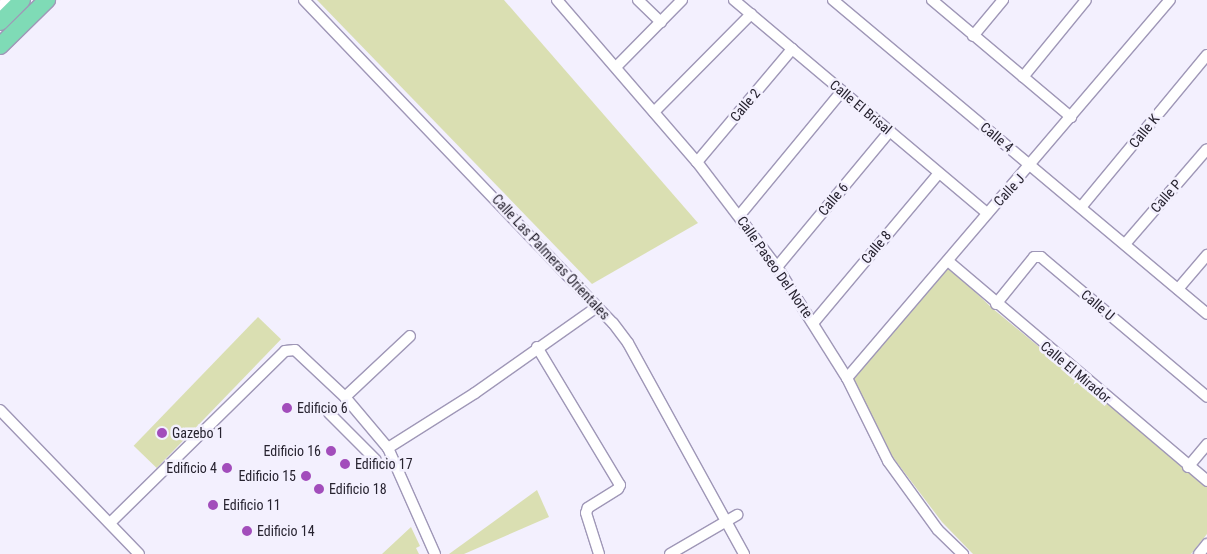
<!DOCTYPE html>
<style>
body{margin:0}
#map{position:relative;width:1207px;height:554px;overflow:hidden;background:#f3f0fe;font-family:"Roboto Condensed",sans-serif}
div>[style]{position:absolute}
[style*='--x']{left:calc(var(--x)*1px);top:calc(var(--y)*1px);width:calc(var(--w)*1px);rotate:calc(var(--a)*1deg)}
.green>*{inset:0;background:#dadfb2;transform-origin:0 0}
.roads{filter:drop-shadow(1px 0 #9f97b7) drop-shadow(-1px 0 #9f97b7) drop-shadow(0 1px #9f97b7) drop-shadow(0 -1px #9f97b7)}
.minor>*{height:10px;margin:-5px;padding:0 5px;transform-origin:5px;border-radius:5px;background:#fff}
.tertiary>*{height:12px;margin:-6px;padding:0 6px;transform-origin:6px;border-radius:6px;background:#fff}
.primary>*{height:16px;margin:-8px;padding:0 8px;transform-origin:8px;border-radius:8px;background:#7fdbb6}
.dots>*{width:14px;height:14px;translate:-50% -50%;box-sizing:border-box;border:2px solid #f3f0fe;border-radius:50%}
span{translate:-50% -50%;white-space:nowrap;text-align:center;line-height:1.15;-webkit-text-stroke:5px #f3f0fe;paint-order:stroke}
.street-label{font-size:14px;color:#272330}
.poi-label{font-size:14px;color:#272330}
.left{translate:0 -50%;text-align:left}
.right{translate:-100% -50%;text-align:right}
</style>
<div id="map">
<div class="green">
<i style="clip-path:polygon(317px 0,504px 0,698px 223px,592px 284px)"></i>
<i style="clip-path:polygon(949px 267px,992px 308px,1207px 486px,1207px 534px,1191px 554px,973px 554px,942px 522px,892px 456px,853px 380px)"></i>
<i style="left:258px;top:317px;width:32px;height:179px;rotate:44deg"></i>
<i style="clip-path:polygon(537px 490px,549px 517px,464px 554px,449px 554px)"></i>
<i style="clip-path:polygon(411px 527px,420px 546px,416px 548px,419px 554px,382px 554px)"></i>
</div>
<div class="roads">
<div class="minor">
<i style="--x:304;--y:0;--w:447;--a:46.3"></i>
<i style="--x:613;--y:323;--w:25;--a:53"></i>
<i style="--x:628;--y:343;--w:241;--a:61.2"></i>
<i style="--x:557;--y:0;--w:214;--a:49.2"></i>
<i style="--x:697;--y:162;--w:132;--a:52.7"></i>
<i style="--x:777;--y:267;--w:131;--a:57.8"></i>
<i style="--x:847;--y:378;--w:93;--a:63.7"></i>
<i style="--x:888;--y:461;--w:85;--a:54.1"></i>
<i style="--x:938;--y:530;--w:35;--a:44"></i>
<i style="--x:638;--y:0;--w:32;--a:44"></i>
<i style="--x:734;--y:0;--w:331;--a:40.1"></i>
<i style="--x:833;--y:0;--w:488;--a:40"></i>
<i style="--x:932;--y:0;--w:182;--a:40.1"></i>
<i style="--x:973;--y:36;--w:47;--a:-50.2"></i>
<i style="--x:616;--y:67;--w:94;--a:-45.4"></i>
<i style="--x:1023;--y:77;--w:99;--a:-50.7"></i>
<i style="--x:654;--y:112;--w:138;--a:-45.3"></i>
<i style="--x:697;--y:162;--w:148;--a:-49.9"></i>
<i style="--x:1082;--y:206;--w:196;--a:-50.4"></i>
<i style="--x:739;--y:216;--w:162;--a:-50.5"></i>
<i style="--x:1125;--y:244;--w:125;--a:-49.2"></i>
<i style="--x:948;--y:261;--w:340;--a:40.3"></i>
<i style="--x:777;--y:267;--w:177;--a:-50.3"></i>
<i style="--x:1178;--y:289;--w:45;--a:-49.5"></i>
<i style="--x:996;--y:304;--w:60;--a:-51"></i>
<i style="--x:1034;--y:257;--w:7;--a:0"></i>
<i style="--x:1041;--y:257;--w:217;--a:40.1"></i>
<i style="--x:814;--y:322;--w:194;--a:-50"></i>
<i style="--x:537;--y:347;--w:161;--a:59"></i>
<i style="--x:620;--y:485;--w:4;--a:117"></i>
<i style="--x:618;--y:489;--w:36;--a:148"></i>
<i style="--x:588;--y:508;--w:5;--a:112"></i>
<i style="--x:586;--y:513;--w:43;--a:72.4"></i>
<i style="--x:847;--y:378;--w:497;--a:-49.5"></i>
<i style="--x:345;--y:397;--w:89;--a:-43.2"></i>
<i style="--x:0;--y:410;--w:200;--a:46"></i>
<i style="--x:329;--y:413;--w:66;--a:45"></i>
<i style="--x:388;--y:448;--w:103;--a:-32.3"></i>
<i style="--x:475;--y:393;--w:149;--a:-35.2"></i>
<i style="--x:1188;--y:467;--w:30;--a:-50"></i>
<i style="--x:110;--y:523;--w:245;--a:-44.5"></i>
<i style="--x:285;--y:351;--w:10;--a:-6"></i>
<i style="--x:295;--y:350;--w:69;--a:43.2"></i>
<i style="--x:345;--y:397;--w:67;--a:49.9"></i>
<i style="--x:388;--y:448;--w:116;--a:66.1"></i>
<i style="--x:670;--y:554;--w:78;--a:-30.2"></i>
<i style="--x:1199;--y:554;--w:13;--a:-51"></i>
</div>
<div class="tertiary">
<i style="--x:0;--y:9;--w:13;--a:-45"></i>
</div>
<div class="primary">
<i style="--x:0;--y:22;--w:31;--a:-45"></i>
<i style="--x:0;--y:46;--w:66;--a:-44.4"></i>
</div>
</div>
<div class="dots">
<i style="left:287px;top:408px;background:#a24dbb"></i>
<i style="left:162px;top:433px;background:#a24dbb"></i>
<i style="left:331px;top:451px;background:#a24dbb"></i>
<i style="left:345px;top:464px;background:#a24dbb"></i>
<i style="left:227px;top:468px;background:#a24dbb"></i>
<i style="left:306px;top:476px;background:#a24dbb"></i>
<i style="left:319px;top:489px;background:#a24dbb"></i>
<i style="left:213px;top:505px;background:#a24dbb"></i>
<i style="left:247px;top:531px;background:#a24dbb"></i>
</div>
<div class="street-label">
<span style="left:745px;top:105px;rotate:-50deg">Calle 2</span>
<span style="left:861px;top:107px;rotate:40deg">Calle El Brisal</span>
<span style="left:1144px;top:131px;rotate:-51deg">Calle K</span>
<span style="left:997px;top:137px;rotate:40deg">Calle 4</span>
<span style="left:1009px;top:190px;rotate:-47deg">Calle J</span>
<span style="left:1166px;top:196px;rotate:-49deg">Calle P</span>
<span style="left:833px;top:199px;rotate:-50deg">Calle 6</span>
<span style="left:876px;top:247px;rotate:-50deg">Calle 8</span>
<span style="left:551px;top:257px;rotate:47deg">Calle Las Palmeras Orientales</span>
<span style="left:775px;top:267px;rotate:55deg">Calle Paseo Del Norte</span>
<span style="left:1098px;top:305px;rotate:40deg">Calle U</span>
<span style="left:1076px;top:372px;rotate:40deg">Calle El Mirador</span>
</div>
<div class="poi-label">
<span class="left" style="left:297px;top:408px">Edificio 6</span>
<span class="left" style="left:172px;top:433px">Gazebo 1</span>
<span class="right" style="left:321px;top:451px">Edificio 16</span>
<span class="left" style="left:355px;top:464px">Edificio 17</span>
<span class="right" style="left:217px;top:468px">Edificio 4</span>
<span class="right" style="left:296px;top:476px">Edificio 15</span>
<span class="left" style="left:329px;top:489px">Edificio 18</span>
<span class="left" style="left:223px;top:505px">Edificio 11</span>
<span class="left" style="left:257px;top:531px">Edificio 14</span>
</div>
</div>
